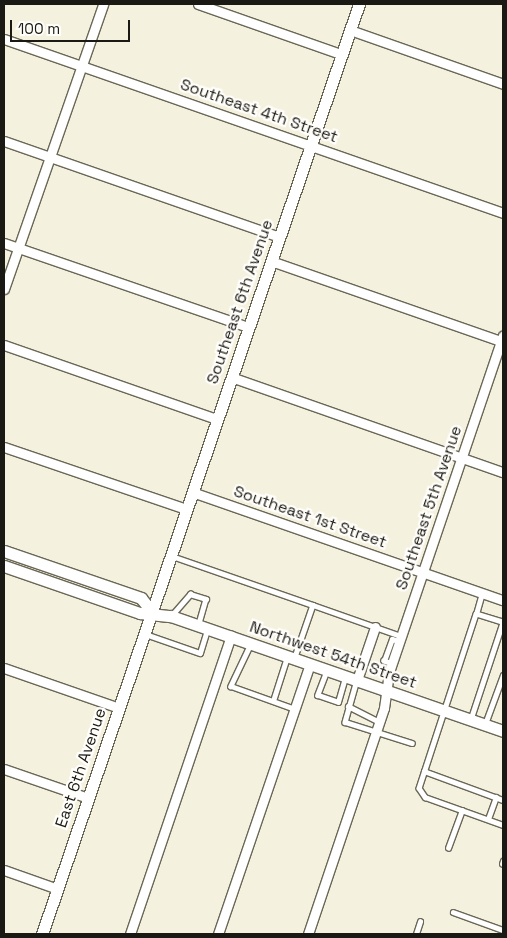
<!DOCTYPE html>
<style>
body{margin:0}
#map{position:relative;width:507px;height:938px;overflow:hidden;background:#f5f1df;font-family:"Space Grotesk",sans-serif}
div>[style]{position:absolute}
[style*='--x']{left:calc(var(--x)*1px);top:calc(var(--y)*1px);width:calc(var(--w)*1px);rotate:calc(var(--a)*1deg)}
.roads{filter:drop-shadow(1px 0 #6a6756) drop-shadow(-1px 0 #6a6756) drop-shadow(0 1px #6a6756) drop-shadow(0 -1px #6a6756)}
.lane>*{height:4.5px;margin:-2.25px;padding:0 2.25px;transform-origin:2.25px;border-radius:2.25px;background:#fff}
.street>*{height:9px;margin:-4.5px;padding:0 4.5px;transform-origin:4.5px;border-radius:4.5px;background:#fff}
.secondary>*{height:11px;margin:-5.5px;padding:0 5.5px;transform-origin:5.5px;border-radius:5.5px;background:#fff}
span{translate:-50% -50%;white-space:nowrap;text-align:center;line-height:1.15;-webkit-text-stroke:4.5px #fffefa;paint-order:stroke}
.street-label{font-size:16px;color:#1a1913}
.frame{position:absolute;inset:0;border:5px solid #1a1913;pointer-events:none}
.scale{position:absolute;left:10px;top:20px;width:120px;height:22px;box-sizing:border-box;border:2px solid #1a1913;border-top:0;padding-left:6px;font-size:15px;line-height:18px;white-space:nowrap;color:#1a1913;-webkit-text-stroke:4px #fffefa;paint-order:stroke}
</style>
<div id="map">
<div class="roads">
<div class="lane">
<i style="--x:172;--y:556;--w:149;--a:19.2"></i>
<i style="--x:313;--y:605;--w:55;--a:109.1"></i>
<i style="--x:313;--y:605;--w:93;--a:19.4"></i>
<i style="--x:476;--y:614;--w:22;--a:-74"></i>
<i style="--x:172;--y:615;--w:28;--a:-49"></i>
<i style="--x:190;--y:594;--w:17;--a:17"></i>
<i style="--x:206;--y:599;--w:26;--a:106"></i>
<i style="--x:502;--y:622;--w:27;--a:-163"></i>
<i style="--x:476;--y:614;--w:183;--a:108.1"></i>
<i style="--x:419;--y:788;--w:11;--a:56"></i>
<i style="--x:425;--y:797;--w:83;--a:19.7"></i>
<i style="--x:145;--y:634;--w:58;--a:19.1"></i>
<i style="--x:200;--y:653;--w:24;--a:-73"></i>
<i style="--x:251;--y:644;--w:47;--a:115.5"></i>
<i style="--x:231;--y:686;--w:68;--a:19.8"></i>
<i style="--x:392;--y:664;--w:9;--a:-159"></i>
<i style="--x:384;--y:661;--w:23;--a:-70"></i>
<i style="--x:392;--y:639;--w:7;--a:16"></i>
<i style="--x:327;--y:671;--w:26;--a:111"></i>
<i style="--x:318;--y:695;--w:21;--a:19"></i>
<i style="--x:338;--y:702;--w:26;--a:-74"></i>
<i style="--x:357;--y:680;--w:44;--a:105.9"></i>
<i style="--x:345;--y:722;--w:70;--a:17.4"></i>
<i style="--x:273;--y:701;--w:46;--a:-72.3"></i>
<i style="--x:348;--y:706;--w:36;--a:27"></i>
<i style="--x:471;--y:718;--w:102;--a:-71.7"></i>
<i style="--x:485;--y:724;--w:52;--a:-69.8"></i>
<i style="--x:424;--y:771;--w:84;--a:20.2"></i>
<i style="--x:488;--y:819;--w:23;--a:-70"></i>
<i style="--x:448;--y:848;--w:40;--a:-69.8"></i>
<i style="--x:502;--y:864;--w:3;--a:-72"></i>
<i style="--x:453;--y:912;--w:53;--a:19.8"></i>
<i style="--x:416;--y:934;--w:13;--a:-72"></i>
</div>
<div class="street">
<i style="--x:198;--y:4;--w:151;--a:19.3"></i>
<i style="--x:350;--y:30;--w:162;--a:19.4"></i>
<i style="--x:4;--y:39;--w:528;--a:19.22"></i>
<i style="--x:4;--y:141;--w:291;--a:19.2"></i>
<i style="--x:4;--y:243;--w:258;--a:19"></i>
<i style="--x:271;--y:261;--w:246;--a:19.2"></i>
<i style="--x:4;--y:289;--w:302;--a:-70.8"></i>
<i style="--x:4;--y:345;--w:225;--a:19.2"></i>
<i style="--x:231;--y:377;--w:288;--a:19.3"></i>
<i style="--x:4;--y:447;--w:192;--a:18.8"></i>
<i style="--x:192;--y:492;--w:329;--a:19.2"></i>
<i style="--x:4;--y:668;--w:122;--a:19.2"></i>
<i style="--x:357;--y:680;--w:56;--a:-71.2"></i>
<i style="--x:4;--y:769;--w:89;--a:19"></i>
<i style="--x:4;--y:870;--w:57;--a:19.4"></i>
<i style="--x:130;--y:934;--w:315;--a:-71.3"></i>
<i style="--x:218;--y:934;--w:285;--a:-71.2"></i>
<i style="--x:308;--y:934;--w:238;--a:-71.4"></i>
<i style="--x:384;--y:708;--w:36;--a:-82"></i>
<i style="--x:389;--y:672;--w:355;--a:-71.3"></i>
</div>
<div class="secondary">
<i style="--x:4;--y:551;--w:145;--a:18.9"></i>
<i style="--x:141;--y:598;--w:18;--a:52"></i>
<i style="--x:4;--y:566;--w:144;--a:19.1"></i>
<i style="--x:140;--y:613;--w:31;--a:6"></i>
<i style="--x:171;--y:616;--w:351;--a:19.1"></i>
<i style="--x:42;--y:934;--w:983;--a:-71.18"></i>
</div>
</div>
<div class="street-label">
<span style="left:259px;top:111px;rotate:19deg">Southeast 4th Street</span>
<span style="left:240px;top:302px;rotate:-71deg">Southeast 6th Avenue</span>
<span style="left:429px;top:508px;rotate:-71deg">Southeast 5th Avenue</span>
<span style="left:310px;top:517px;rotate:19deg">Southeast 1st Street</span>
<span style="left:333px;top:655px;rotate:19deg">Northwest 54th Street</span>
<span style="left:81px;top:768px;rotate:-71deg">East 6th Avenue</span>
</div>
<div class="frame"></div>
<div class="scale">100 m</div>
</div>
